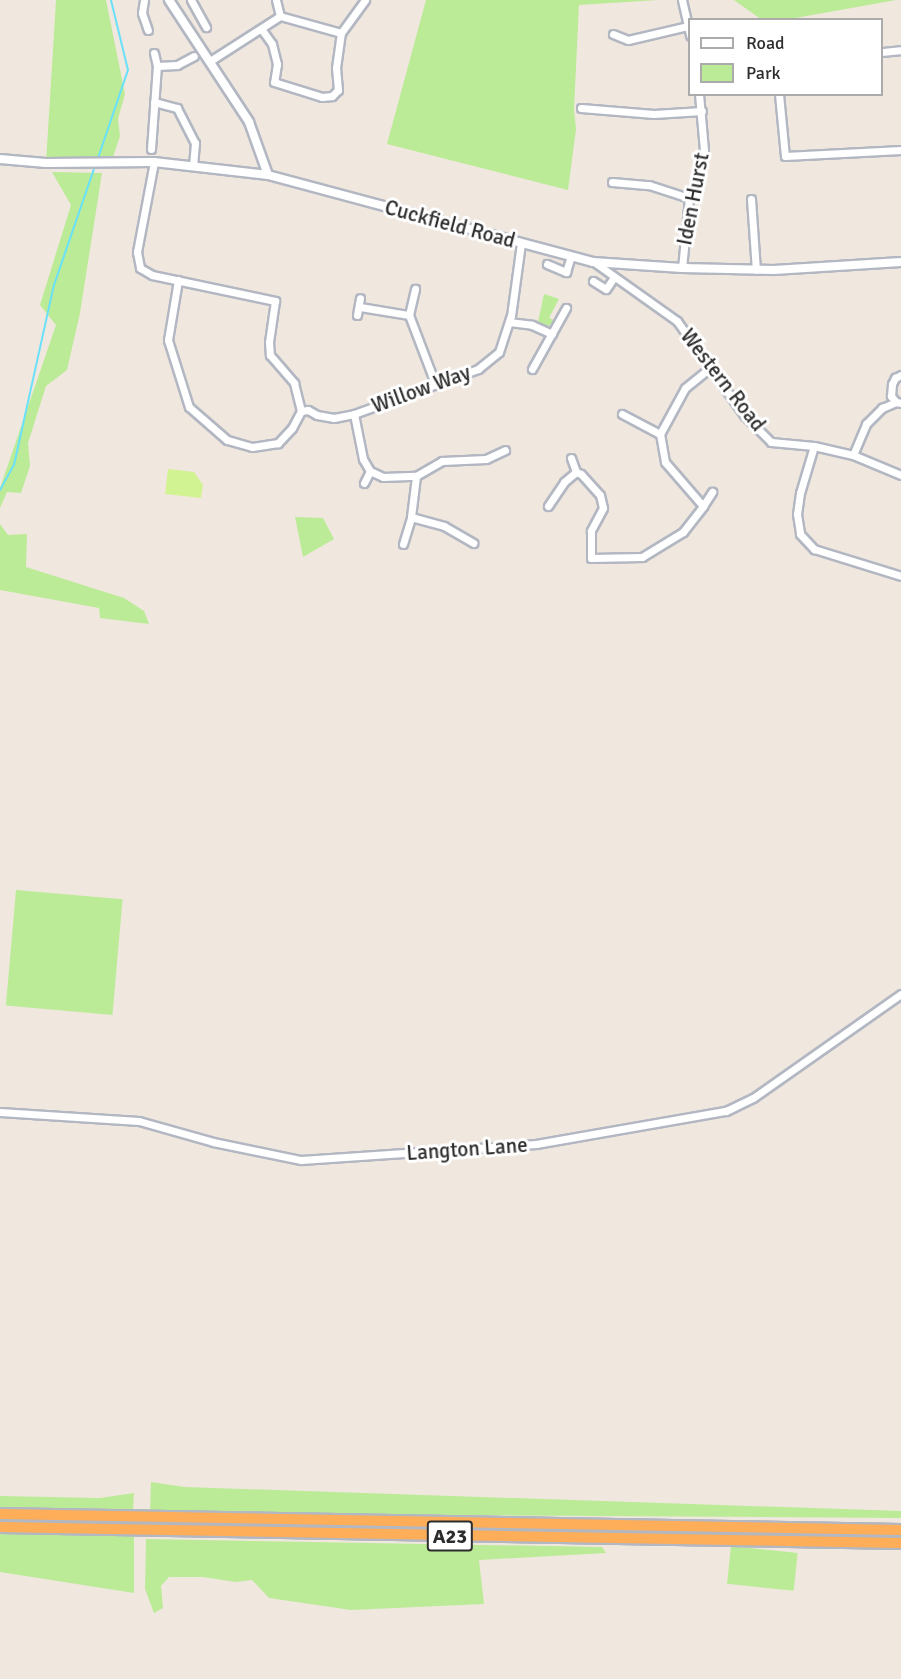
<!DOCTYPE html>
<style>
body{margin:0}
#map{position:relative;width:901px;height:1679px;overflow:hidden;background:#f0e7df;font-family:Signika,sans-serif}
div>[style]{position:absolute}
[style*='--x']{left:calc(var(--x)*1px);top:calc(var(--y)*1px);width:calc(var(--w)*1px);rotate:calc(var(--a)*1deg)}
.green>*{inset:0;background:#bbeb96;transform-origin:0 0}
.pitch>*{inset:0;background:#d2f391}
.stream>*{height:2px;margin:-1px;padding:0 1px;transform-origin:1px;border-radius:1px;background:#69e1fa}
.roads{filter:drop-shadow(2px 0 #b2b7c2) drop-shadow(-2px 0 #b2b7c2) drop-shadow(0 2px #b2b7c2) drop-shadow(0 -2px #b2b7c2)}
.minor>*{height:7px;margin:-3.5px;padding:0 3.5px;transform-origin:3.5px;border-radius:3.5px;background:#fff}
.tertiary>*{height:8px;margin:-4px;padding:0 4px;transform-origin:4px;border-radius:4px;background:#fff}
.trunk>*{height:10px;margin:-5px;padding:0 5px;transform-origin:5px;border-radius:5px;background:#fead58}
span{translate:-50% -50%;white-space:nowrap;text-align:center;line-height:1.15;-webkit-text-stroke:6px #fff;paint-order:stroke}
.shield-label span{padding:2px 4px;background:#fff;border:2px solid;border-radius:4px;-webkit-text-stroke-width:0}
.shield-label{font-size:20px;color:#2d2d2d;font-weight:700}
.street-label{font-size:21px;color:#2d2d2d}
.legend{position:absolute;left:688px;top:18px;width:195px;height:78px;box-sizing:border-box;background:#fff;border:2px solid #ababab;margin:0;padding:8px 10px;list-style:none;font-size:18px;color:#2d2d2d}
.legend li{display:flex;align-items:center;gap:12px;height:30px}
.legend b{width:30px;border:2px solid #ababab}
</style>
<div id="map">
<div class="green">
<i style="clip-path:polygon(56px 0,106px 0,125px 94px,118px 119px,120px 136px,111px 163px,46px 163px)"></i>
<i style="clip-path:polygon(426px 0,658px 0,579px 5px,574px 109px,576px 129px,568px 190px,387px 144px)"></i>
<i style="clip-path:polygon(734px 0,896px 0,790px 19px,762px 20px)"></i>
<i style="clip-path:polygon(52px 172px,102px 173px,80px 313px,67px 370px,46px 386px,28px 443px,30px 466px,21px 493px,7px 492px,0 508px,0 488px,56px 325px,40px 305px,71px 205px)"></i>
<i style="clip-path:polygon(544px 294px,559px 299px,549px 318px,554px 320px,549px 326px,538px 322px)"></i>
<i style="clip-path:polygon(295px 517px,323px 518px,334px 539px,303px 557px)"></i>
<i style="clip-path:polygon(0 524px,8px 535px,27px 534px,26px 567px,124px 598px,144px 611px,149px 624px,100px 618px,99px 608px,0 590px)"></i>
<i style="left:16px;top:890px;width:107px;height:116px;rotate:5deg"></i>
<i style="clip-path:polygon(151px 1482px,185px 1487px,901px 1511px,901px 1518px,150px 1513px)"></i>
<i style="clip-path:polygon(134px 1493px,133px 1511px,0 1507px,0 1496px,100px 1498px)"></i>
<i style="clip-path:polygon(0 1533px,134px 1536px,134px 1593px,0 1572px)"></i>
<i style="clip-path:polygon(146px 1539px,602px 1547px,606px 1553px,479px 1560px,484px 1604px,351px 1610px,269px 1598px,252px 1580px,236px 1582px,203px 1577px,169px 1577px,161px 1586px,163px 1608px,154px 1613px,145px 1589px)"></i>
<i style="left:731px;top:1546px;width:67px;height:38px;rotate:6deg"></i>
</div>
<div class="pitch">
<i style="clip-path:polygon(168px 469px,194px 472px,203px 485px,201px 498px,165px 494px)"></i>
</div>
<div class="stream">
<i style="--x:97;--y:161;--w:96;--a:-71.2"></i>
<i style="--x:128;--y:70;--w:72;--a:-103.7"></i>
<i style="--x:0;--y:490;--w:29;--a:-61"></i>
<i style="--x:14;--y:465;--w:184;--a:-77.5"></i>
<i style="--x:54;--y:285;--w:126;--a:-71"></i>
</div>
<div class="roads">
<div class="minor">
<i style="--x:144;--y:0;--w:13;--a:99"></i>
<i style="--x:142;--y:13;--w:18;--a:71"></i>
<i style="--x:191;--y:0;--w:31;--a:61"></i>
<i style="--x:276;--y:0;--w:16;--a:76"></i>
<i style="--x:682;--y:0;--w:37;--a:77"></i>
<i style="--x:262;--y:30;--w:17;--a:54"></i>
<i style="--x:272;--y:44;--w:21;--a:76"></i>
<i style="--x:277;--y:64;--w:18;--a:99"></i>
<i style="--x:274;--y:82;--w:50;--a:17.4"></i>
<i style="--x:322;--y:97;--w:10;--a:-6"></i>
<i style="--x:332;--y:96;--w:8;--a:-45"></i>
<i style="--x:338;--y:90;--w:22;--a:-95"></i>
<i style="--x:336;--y:68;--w:35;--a:-82"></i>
<i style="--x:613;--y:34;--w:16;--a:22"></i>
<i style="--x:628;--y:40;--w:62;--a:-13.1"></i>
<i style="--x:882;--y:52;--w:19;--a:-6"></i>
<i style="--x:154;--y:53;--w:13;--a:77"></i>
<i style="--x:210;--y:61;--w:83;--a:-32.7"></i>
<i style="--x:280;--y:16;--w:63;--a:15.6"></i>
<i style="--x:341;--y:33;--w:41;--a:-54"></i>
<i style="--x:779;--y:94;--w:62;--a:84.5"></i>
<i style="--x:785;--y:156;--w:116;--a:-3"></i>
<i style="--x:154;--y:102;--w:24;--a:15"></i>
<i style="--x:177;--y:108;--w:39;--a:63"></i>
<i style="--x:195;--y:143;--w:22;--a:95"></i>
<i style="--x:581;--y:108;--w:73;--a:4.7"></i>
<i style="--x:654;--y:114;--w:48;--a:-3.6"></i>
<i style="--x:151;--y:149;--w:83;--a:-85.9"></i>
<i style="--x:157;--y:66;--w:20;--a:-3"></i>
<i style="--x:177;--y:65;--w:19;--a:-28"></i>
<i style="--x:154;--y:162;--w:92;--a:100.7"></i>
<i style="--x:137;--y:252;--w:16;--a:79"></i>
<i style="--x:140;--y:268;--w:14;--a:30"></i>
<i style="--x:152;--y:275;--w:126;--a:11.9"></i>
<i style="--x:275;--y:301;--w:41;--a:98.3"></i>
<i style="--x:269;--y:342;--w:13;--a:86"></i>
<i style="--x:270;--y:355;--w:37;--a:49"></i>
<i style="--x:294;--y:383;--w:29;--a:76"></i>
<i style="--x:301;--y:411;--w:19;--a:118"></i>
<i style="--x:292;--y:428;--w:21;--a:133"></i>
<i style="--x:278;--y:443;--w:26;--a:171"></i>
<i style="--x:252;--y:447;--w:26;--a:-164"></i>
<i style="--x:227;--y:440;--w:50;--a:-139"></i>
<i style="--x:189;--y:407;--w:70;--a:-107.4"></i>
<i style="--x:168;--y:340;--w:61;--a:-80.5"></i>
<i style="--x:612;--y:182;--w:37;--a:5"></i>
<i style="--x:649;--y:185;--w:42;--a:18"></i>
<i style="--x:751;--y:199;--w:71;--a:86"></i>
<i style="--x:594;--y:262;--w:102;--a:35.4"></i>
<i style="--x:677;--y:321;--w:115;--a:54.5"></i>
<i style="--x:744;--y:415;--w:38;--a:45"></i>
<i style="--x:771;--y:442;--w:43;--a:5.3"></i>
<i style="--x:814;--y:446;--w:40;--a:13"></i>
<i style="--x:853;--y:455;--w:52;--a:22.6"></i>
<i style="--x:547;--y:264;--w:21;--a:23"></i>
<i style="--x:566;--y:272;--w:17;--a:-73"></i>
<i style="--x:682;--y:268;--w:70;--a:-84.3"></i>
<i style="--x:689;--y:198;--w:25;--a:-67"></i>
<i style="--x:699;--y:175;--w:25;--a:-79"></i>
<i style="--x:704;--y:150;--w:56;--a:-95.1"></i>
<i style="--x:593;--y:281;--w:15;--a:32"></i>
<i style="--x:606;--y:289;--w:14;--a:-56"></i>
<i style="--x:360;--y:307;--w:50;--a:9.3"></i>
<i style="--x:409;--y:315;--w:73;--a:69.1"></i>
<i style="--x:357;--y:315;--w:17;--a:-80"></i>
<i style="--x:409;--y:315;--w:27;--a:-77"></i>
<i style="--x:509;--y:322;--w:23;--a:7"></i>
<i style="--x:532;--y:325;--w:22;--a:24"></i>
<i style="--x:532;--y:369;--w:70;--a:-60.9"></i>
<i style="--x:896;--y:402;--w:8;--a:-130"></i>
<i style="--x:891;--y:396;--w:12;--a:-85"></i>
<i style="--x:892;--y:384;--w:7;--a:-63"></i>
<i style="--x:895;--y:378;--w:7;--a:-27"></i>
<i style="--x:301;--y:411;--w:7;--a:-8"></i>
<i style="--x:308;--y:410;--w:10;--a:29"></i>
<i style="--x:317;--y:415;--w:17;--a:10"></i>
<i style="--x:334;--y:418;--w:20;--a:-11"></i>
<i style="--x:354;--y:414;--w:132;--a:-19.9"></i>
<i style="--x:478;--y:369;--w:27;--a:-39"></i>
<i style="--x:499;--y:352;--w:38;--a:-72"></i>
<i style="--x:511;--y:316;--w:74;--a:-82.2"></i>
<i style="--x:354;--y:414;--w:46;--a:78.7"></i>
<i style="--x:363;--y:459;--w:14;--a:60"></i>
<i style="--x:370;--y:471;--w:14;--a:25"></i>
<i style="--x:383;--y:477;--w:33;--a:-2"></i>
<i style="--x:416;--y:476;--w:30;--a:-30"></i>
<i style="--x:442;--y:461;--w:44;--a:-2.6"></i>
<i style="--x:486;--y:459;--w:21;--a:-25"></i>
<i style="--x:622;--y:414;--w:43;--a:27.8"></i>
<i style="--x:814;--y:446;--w:49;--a:106.6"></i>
<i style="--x:800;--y:493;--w:21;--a:98"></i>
<i style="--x:797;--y:514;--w:20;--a:81"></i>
<i style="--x:800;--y:534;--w:21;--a:47"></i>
<i style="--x:814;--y:549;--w:91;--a:17.2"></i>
<i style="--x:853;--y:455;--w:34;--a:-67"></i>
<i style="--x:866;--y:424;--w:23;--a:-45"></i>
<i style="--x:882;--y:408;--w:15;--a:-23"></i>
<i style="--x:896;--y:402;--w:5;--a:11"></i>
<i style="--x:571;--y:458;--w:15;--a:70"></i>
<i style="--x:364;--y:483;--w:13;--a:-63"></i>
<i style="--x:548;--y:506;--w:29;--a:-56"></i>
<i style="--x:564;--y:482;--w:16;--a:-40"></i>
<i style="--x:576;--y:472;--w:5;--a:22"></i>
<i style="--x:581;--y:474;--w:28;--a:48"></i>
<i style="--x:600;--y:495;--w:13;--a:77"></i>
<i style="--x:603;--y:508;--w:26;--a:118"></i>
<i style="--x:591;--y:531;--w:27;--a:90"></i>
<i style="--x:591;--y:558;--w:51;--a:-1.1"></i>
<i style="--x:642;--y:557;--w:48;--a:-31.4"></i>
<i style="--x:683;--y:532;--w:33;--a:-52"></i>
<i style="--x:703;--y:506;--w:58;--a:-130.8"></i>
<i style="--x:665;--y:462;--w:28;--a:-100"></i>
<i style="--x:660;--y:434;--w:52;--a:-61.5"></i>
<i style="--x:685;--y:388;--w:33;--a:-39"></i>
<i style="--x:703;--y:506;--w:17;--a:-57"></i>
<i style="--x:411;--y:517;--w:34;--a:15"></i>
<i style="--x:444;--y:526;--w:34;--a:30"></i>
<i style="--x:403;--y:544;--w:28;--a:-73"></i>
<i style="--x:411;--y:517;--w:41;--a:-83"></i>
<i style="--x:0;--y:1112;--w:139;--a:3.7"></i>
<i style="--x:139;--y:1121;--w:77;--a:15.8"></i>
<i style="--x:213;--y:1142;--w:90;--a:11.6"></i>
<i style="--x:301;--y:1160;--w:236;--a:-3.9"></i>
<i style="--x:536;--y:1144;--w:193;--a:-9.9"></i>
<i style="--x:726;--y:1111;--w:30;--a:-26"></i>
<i style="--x:753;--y:1098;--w:181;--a:-35.1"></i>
</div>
<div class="tertiary">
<i style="--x:169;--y:0;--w:146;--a:56.7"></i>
<i style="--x:249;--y:122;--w:56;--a:70.3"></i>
<i style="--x:0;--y:159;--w:46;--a:5"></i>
<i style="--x:46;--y:163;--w:108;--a:-0.5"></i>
<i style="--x:154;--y:162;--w:115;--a:6.5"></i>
<i style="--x:268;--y:175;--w:336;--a:15"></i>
<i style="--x:593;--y:262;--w:89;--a:3.9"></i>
<i style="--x:682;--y:268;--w:92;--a:1.2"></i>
<i style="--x:774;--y:270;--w:127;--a:-3.6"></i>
</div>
<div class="trunk">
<i style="--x:0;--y:1514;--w:901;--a:1.02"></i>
<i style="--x:0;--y:1527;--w:901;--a:1.02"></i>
</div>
</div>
<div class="shield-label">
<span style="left:450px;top:1536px">A23</span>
</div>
<div class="street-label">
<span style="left:693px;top:199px;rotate:-79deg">Iden Hurst</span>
<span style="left:450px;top:224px;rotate:15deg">Cuckfield Road</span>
<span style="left:723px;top:380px;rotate:52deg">Western Road</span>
<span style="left:421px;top:389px;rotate:-20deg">Willow Way</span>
<span style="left:467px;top:1149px;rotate:-4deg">Langton Lane</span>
</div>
<ul class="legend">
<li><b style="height:8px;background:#fff"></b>Road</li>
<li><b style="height:16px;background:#bbeb96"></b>Park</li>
</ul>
</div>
